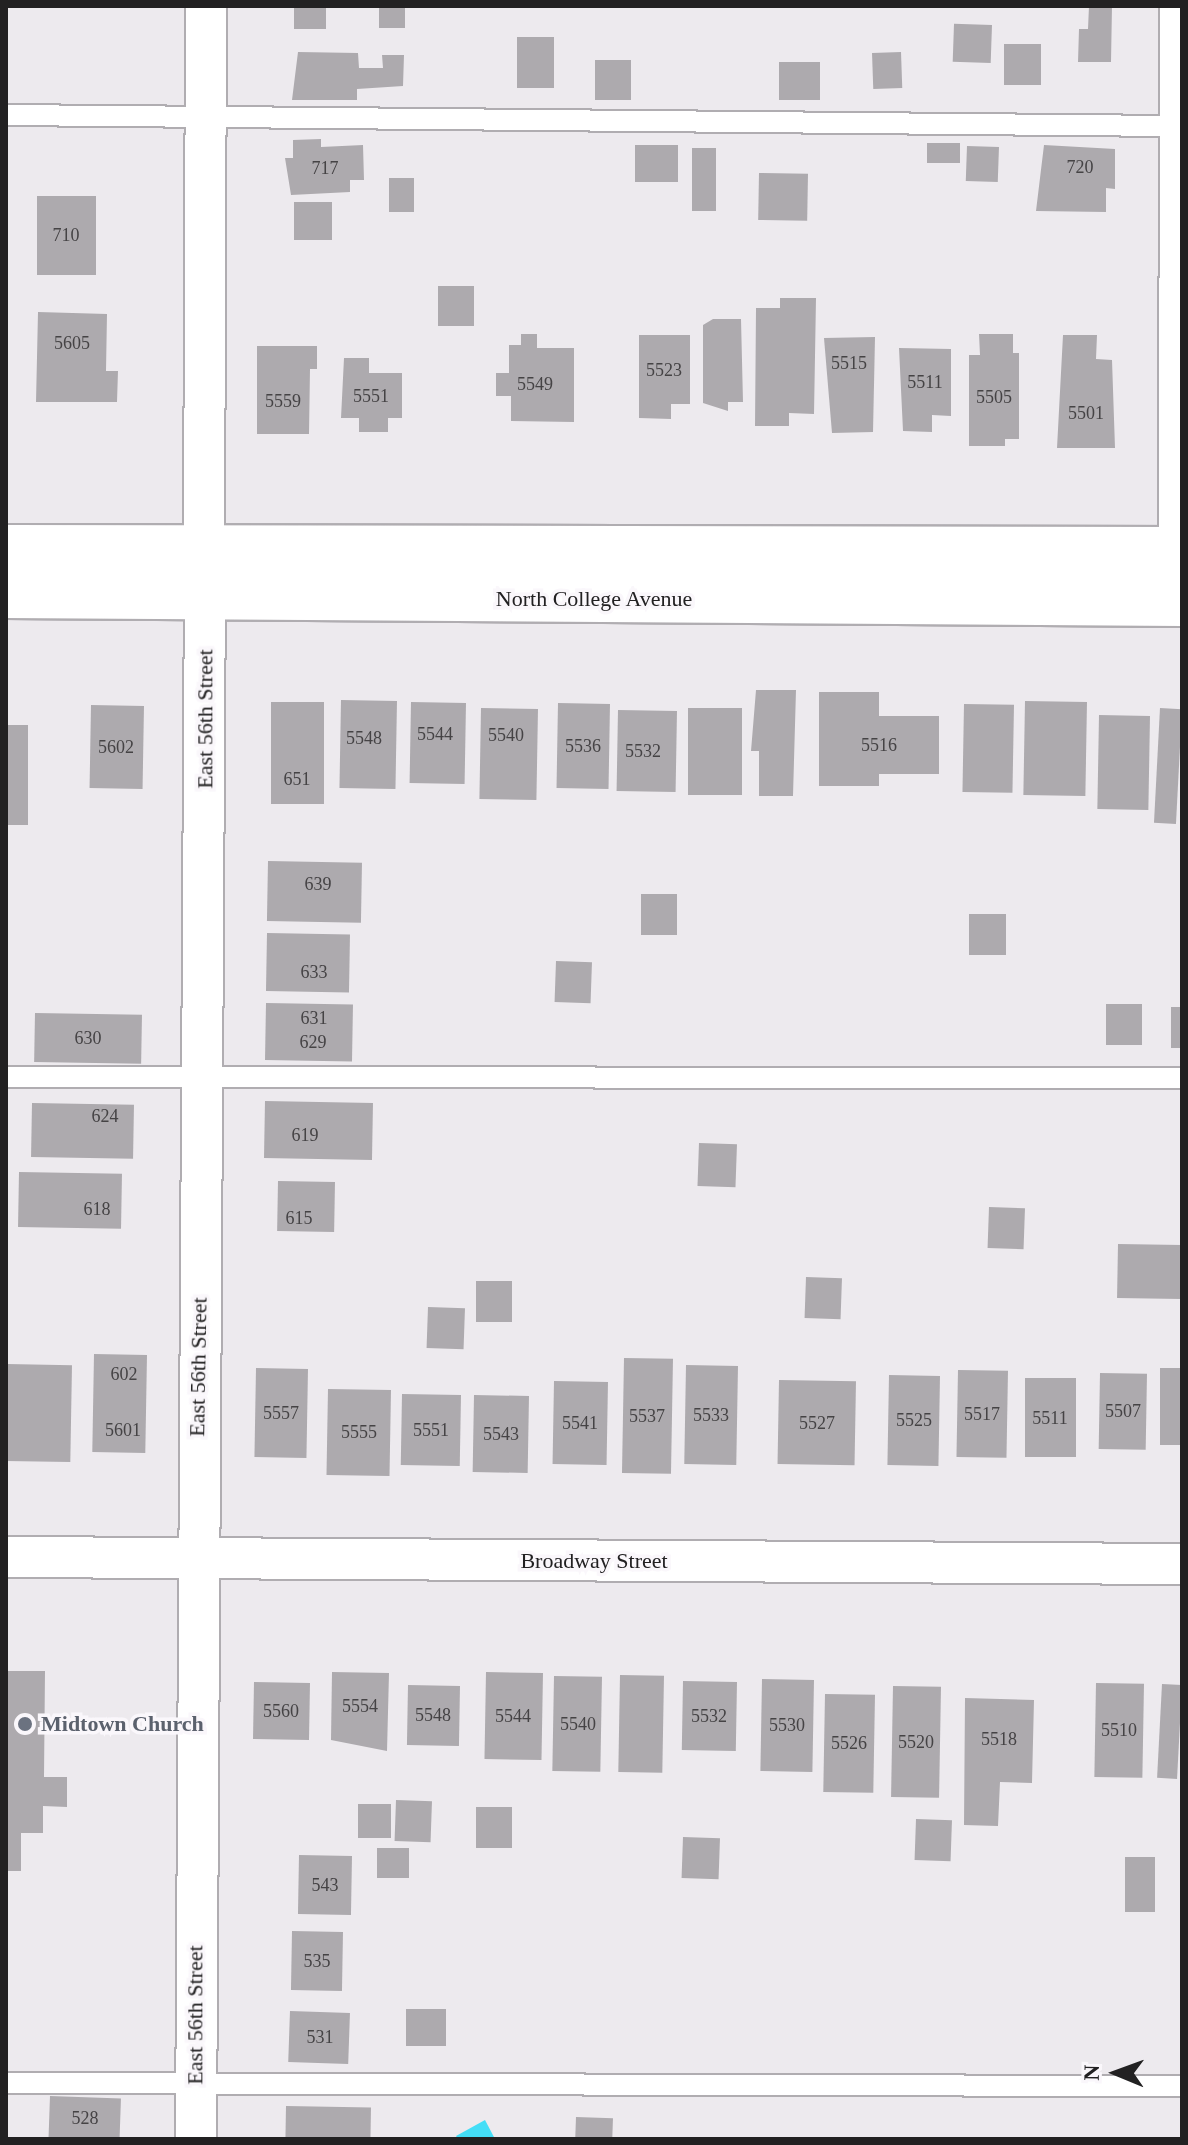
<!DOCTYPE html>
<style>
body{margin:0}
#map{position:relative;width:1188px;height:2145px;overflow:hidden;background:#edeaee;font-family:"Times New Roman",serif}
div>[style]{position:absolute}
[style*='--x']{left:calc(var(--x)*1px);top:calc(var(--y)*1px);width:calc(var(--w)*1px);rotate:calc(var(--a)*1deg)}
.water>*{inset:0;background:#44def7}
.building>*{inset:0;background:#adaaae;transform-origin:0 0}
.roads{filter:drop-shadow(2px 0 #b0adb1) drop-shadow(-2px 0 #b0adb1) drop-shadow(0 2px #b0adb1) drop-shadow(0 -2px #b0adb1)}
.lane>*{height:20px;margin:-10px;padding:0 10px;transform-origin:10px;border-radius:10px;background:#fff}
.street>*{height:40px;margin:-20px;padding:0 20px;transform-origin:20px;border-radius:20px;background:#fff}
.secondary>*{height:44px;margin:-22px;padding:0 22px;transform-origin:22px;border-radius:22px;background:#fff}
.dots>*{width:22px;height:22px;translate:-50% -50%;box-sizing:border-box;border:4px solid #faf7fb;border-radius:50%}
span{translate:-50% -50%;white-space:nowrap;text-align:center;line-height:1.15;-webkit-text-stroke:7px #faf7fb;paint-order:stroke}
.number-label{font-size:18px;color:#454345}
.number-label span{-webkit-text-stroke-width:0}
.street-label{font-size:22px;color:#222122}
.worship-label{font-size:22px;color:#5b616d;font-weight:700}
.left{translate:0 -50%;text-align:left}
.frame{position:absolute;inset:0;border:8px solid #222122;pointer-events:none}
.north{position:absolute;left:1076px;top:2033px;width:80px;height:80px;-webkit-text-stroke:6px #faf7fb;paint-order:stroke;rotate:271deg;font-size:22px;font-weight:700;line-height:32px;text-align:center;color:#222122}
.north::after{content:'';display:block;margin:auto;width:28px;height:36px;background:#222122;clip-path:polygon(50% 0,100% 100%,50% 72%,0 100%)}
</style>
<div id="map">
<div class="water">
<i style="clip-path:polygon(485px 2120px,495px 2139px,458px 2139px,456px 2136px)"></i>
</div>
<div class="building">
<i style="left:294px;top:6px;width:32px;height:23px"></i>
<i style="left:379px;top:6px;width:26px;height:22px"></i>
<i style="clip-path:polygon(1089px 6px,1112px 6px,1111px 62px,1078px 62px,1079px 29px,1088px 29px)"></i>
<i style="left:992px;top:25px;width:38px;height:38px;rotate:92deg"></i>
<i style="left:517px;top:37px;width:37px;height:51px"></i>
<i style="left:1004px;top:44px;width:37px;height:41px"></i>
<i style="clip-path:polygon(298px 52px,358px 53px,359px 68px,383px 68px,382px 55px,404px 55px,403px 86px,357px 89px,357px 100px,292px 100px)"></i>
<i style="left:901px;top:52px;width:36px;height:29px;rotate:88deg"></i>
<i style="left:595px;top:60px;width:36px;height:40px"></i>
<i style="left:779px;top:62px;width:41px;height:38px"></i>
<i style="clip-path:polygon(321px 139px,321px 147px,363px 145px,364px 180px,350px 180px,350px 192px,291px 195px,285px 158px,293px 158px,293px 140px)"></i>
<i style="left:927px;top:143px;width:33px;height:20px"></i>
<i style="left:635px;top:145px;width:43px;height:37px"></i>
<i style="clip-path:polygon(1044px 145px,1115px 149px,1115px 189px,1106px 188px,1106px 212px,1036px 211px)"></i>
<i style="left:967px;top:146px;width:32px;height:35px;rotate:2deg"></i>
<i style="left:692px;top:148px;width:24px;height:63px"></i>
<i style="left:759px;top:173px;width:49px;height:47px;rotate:1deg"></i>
<i style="left:389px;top:178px;width:25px;height:34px"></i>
<i style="left:37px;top:196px;width:59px;height:79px"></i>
<i style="left:294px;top:202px;width:38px;height:38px"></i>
<i style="left:438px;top:286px;width:36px;height:40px"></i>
<i style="clip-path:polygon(780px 298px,816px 298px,814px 414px,789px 413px,789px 426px,755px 426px,756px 308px,780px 308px)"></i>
<i style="clip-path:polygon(38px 312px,107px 314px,106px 371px,118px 371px,117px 402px,36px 402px)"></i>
<i style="clip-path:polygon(713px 319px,741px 319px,743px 402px,728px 402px,728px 411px,703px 403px,703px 325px)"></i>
<i style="clip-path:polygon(521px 334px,537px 334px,537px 348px,574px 348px,574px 422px,511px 421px,511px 396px,496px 396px,496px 373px,509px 373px,509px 345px,521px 345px)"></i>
<i style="clip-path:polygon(979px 334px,1013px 334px,1013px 353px,1019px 353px,1019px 439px,1005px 439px,1005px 446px,969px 446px,969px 355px,980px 355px)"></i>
<i style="clip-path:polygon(639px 335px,690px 335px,690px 404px,671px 404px,671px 419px,639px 418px)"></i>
<i style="clip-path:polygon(1063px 335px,1097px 335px,1096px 359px,1112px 360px,1115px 448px,1057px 448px)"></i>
<i style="clip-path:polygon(875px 337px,873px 432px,832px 433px,824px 338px)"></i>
<i style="clip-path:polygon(257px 346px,317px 346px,317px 369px,310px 369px,309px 434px,257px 434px)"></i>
<i style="clip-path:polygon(899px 348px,951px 349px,951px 416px,932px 415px,932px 432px,903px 431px)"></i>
<i style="clip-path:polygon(344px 358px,369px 358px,369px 373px,402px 373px,402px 418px,388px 418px,388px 432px,359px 432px,359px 418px,341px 418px)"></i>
<i style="clip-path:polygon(756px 690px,796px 690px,793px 796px,759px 796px,759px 751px,751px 751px)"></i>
<i style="clip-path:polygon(819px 692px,879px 692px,879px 716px,939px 716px,939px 774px,879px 774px,879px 786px,819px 786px)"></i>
<i style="left:341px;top:700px;width:56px;height:88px;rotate:1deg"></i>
<i style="left:1025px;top:701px;width:62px;height:94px;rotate:1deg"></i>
<i style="left:271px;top:702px;width:53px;height:102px"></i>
<i style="left:411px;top:702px;width:55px;height:81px;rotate:1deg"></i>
<i style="left:558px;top:703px;width:52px;height:85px;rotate:1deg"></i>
<i style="left:964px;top:704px;width:50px;height:88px;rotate:1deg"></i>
<i style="left:91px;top:705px;width:53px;height:83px;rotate:1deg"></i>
<i style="left:481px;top:708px;width:57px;height:91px;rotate:1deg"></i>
<i style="left:742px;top:708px;width:87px;height:54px;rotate:90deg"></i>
<i style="left:1160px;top:708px;width:22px;height:115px;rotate:3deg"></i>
<i style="left:618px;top:710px;width:59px;height:81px;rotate:1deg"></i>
<i style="left:1099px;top:715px;width:51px;height:94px;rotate:1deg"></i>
<i style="left:6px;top:725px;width:22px;height:100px"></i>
<i style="left:268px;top:861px;width:94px;height:60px;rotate:1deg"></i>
<i style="left:641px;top:894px;width:36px;height:41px"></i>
<i style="left:969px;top:914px;width:37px;height:41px"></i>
<i style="left:267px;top:933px;width:83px;height:58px;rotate:1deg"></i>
<i style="left:556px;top:961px;width:36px;height:41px;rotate:2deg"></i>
<i style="left:266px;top:1003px;width:87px;height:57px;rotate:1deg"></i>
<i style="left:1106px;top:1004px;width:36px;height:41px"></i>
<i style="left:1171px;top:1007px;width:11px;height:41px"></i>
<i style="left:35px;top:1013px;width:107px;height:49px;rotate:1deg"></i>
<i style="left:265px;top:1101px;width:108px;height:57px;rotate:1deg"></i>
<i style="left:32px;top:1103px;width:102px;height:54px;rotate:1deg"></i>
<i style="left:699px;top:1143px;width:38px;height:43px;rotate:2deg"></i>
<i style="left:19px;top:1172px;width:103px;height:55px;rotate:1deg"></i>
<i style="left:278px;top:1181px;width:57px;height:50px;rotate:1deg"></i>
<i style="left:989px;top:1207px;width:36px;height:41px;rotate:2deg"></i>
<i style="left:1118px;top:1244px;width:64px;height:54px;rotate:1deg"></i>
<i style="left:806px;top:1277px;width:36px;height:41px;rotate:2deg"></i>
<i style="left:476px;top:1281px;width:36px;height:41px"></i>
<i style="left:428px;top:1307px;width:37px;height:41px;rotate:2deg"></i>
<i style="left:94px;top:1354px;width:53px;height:98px;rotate:1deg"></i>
<i style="left:624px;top:1358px;width:49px;height:115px;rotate:1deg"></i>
<i style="left:7px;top:1364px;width:65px;height:97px;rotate:1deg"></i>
<i style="left:686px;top:1365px;width:52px;height:99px;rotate:1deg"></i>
<i style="left:256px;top:1368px;width:52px;height:89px;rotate:1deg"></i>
<i style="left:1160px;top:1368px;width:22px;height:77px"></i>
<i style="left:958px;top:1370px;width:50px;height:87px;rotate:1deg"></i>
<i style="left:1100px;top:1373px;width:47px;height:76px;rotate:1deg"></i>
<i style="left:889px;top:1375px;width:51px;height:90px;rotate:1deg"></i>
<i style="left:1025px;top:1378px;width:51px;height:79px"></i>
<i style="left:779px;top:1380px;width:77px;height:84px;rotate:1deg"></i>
<i style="left:554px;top:1381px;width:54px;height:83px;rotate:1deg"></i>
<i style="left:328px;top:1389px;width:63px;height:86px;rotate:1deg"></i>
<i style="left:402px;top:1394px;width:59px;height:71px;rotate:1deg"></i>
<i style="left:474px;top:1395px;width:55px;height:77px;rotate:1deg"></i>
<i style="clip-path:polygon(6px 1671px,45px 1671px,44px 1777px,67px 1777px,67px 1807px,43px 1806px,43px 1833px,21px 1833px,21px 1871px,6px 1871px)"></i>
<i style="clip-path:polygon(332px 1672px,389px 1673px,387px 1751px,331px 1740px)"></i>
<i style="left:486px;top:1672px;width:57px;height:87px;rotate:1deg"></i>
<i style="left:620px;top:1675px;width:44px;height:97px;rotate:1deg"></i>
<i style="left:554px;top:1676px;width:48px;height:95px;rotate:1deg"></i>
<i style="left:762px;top:1679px;width:52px;height:92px;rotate:1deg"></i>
<i style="left:683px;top:1681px;width:54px;height:69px;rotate:1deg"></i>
<i style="left:254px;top:1682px;width:56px;height:57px;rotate:1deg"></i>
<i style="left:1096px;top:1683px;width:48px;height:94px;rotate:1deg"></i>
<i style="left:1162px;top:1684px;width:20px;height:94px;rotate:3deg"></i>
<i style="left:408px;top:1685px;width:52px;height:60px;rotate:1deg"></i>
<i style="left:893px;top:1686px;width:48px;height:111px;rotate:1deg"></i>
<i style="left:825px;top:1694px;width:50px;height:98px;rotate:1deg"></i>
<i style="clip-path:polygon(965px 1698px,1034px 1700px,1032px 1783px,1000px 1782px,998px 1826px,964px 1825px)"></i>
<i style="left:396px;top:1800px;width:36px;height:41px;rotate:2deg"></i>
<i style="left:358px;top:1804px;width:33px;height:34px"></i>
<i style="left:476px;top:1807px;width:36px;height:41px"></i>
<i style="left:916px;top:1819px;width:36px;height:41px;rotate:2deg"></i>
<i style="left:683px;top:1837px;width:37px;height:41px;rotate:2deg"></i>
<i style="left:377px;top:1848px;width:32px;height:30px"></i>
<i style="left:299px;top:1855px;width:53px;height:59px;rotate:1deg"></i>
<i style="left:1125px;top:1857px;width:30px;height:55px"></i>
<i style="left:292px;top:1931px;width:51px;height:59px;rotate:1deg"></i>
<i style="left:446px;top:2009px;width:37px;height:40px;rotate:90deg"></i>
<i style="left:290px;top:2011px;width:60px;height:51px;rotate:2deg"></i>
<i style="left:50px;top:2096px;width:71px;height:43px;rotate:2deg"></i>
<i style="left:286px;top:2106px;width:85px;height:33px;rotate:1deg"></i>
<i style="left:576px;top:2117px;width:37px;height:22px;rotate:2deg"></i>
</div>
<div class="roads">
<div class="lane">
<i style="--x:6;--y:115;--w:1176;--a:0.54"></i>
<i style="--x:6;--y:573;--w:1176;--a:0.29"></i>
<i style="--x:6;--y:1077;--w:1176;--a:0.05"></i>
<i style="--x:6;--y:2083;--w:1176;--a:0.15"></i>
</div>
<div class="street">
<i style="--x:204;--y:549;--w:543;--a:-89.79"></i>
<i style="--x:1179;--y:549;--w:543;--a:-89.89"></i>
<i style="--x:6;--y:1557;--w:1176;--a:0.34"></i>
<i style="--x:196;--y:2139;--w:1543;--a:-89.67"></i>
</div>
<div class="secondary">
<i style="--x:6;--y:547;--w:1176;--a:0.1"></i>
<i style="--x:6;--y:596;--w:1176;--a:0.39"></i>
</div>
</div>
<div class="dots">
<i style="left:25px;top:1724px;background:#6b7280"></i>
</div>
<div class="number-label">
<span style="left:1080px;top:167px">720</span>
<span style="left:325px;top:168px">717</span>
<span style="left:66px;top:235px">710</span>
<span style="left:72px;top:343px">5605</span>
<span style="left:849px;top:363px">5515</span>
<span style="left:664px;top:370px">5523</span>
<span style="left:925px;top:382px">5511</span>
<span style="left:535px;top:384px">5549</span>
<span style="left:371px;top:396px">5551</span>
<span style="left:994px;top:397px">5505</span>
<span style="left:283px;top:401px">5559</span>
<span style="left:1086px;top:413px">5501</span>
<span style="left:435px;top:734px">5544</span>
<span style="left:506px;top:735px">5540</span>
<span style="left:364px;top:738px">5548</span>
<span style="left:879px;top:745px">5516</span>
<span style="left:583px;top:746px">5536</span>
<span style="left:116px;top:747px">5602</span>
<span style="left:643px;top:751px">5532</span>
<span style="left:297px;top:779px">651</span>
<span style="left:318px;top:884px">639</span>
<span style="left:314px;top:972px">633</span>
<span style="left:314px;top:1018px">631</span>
<span style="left:88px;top:1038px">630</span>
<span style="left:313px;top:1042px">629</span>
<span style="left:105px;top:1116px">624</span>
<span style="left:305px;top:1135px">619</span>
<span style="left:97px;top:1209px">618</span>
<span style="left:299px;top:1218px">615</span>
<span style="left:124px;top:1374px">602</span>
<span style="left:1123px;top:1411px">5507</span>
<span style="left:281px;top:1413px">5557</span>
<span style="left:982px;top:1414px">5517</span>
<span style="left:711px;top:1415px">5533</span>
<span style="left:647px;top:1416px">5537</span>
<span style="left:1050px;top:1418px">5511</span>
<span style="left:914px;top:1420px">5525</span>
<span style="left:580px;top:1423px">5541</span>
<span style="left:817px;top:1423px">5527</span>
<span style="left:123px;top:1430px">5601</span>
<span style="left:431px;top:1430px">5551</span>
<span style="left:359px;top:1432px">5555</span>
<span style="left:501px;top:1434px">5543</span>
<span style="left:360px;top:1706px">5554</span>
<span style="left:281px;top:1711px">5560</span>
<span style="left:433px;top:1715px">5548</span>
<span style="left:513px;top:1716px">5544</span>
<span style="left:709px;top:1716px">5532</span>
<span style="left:578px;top:1724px">5540</span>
<span style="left:787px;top:1725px">5530</span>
<span style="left:1119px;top:1730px">5510</span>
<span style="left:999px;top:1739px">5518</span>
<span style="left:916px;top:1742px">5520</span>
<span style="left:849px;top:1743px">5526</span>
<span style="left:325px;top:1885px">543</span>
<span style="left:317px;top:1961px">535</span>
<span style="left:320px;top:2037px">531</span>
<span style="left:85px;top:2118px">528</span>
</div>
<div class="street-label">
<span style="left:594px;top:599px">North College Avenue</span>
<span style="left:205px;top:719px;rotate:-90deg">East 56th Street</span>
<span style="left:198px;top:1367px;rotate:-89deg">East 56th Street</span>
<span style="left:594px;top:1561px">Broadway Street</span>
<span style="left:195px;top:2015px;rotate:-90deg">East 56th Street</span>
</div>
<div class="worship-label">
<span class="left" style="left:41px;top:1724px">Midtown Church</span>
</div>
<div class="frame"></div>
<div class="north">N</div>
</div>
